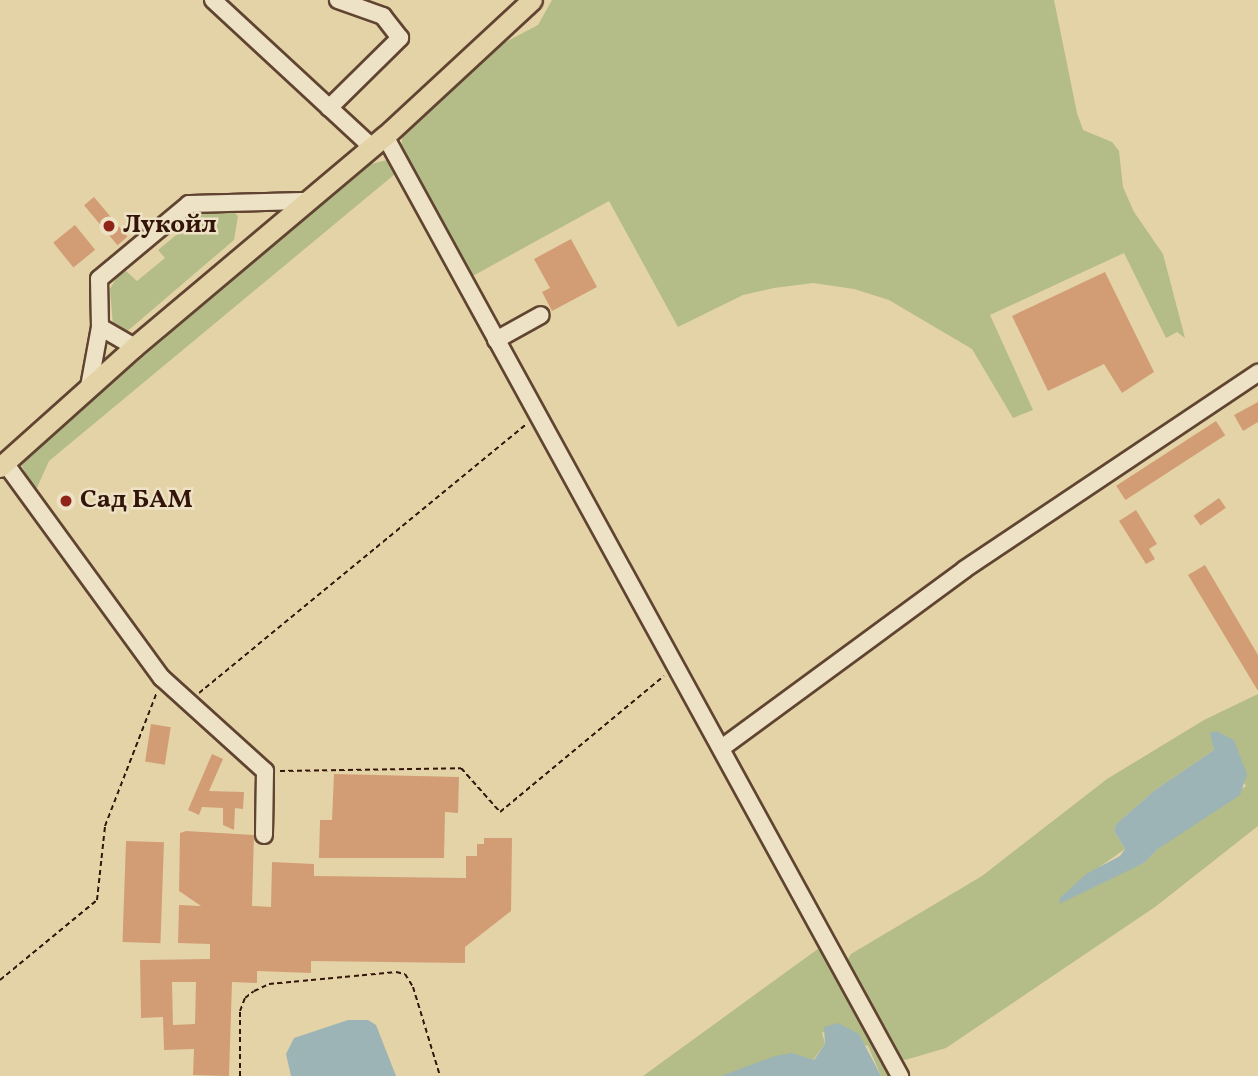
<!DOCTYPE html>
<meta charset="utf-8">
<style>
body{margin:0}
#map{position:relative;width:1258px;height:1076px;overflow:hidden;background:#e5d3a8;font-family:Vollkorn,serif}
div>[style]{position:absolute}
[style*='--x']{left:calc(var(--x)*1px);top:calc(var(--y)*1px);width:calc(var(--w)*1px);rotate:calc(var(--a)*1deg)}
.green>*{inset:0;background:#b4bc88}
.water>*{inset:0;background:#9cb4b5}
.building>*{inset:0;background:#d29d75;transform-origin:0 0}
.path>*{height:2px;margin-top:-1px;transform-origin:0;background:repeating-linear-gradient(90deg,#331409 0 5px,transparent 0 8.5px)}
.roads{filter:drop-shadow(2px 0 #604431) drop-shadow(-2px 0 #604431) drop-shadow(0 2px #604431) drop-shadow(0 -2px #604431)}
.minor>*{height:16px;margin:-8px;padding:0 8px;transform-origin:8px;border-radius:8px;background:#eee2c6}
.major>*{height:19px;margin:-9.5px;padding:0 9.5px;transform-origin:9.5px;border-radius:9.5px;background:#e5d3a8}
.dots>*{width:19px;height:19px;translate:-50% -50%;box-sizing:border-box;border:4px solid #eee2c6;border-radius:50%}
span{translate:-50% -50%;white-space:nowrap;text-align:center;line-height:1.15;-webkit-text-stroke:5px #eee2c6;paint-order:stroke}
.poi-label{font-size:26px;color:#331409;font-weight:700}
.left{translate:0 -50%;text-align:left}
</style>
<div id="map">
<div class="green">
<i style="clip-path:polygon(552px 0,1054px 0,1077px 113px,1083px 130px,1112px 142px,1119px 151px,1123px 187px,1134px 212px,1163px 254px,1185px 338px,1177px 332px,1166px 338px,1124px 253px,990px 315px,1033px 410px,1013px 418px,972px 349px,889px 300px,854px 289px,813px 283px,774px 288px,743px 295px,678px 327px,609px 201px,469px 278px,401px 151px,402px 139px,407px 129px,502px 44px,538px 25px)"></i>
<i style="clip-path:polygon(387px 160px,395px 174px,49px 461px,35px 492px,20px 462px,367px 165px)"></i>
<i style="clip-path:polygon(229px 207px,238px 216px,234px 240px,124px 334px,113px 326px,110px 289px,118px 275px,126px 271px,137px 281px,165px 258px,158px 250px,209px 208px)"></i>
<i style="clip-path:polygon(evenodd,1258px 694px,1258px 826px,1155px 907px,946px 1048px,905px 1060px,897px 1056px,846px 962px,851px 954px,982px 876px,1107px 779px,1204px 720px,1258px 694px,1211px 733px,1246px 786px,1158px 849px,1144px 863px,1090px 887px,1081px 880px,1125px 849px,1114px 831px,1116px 824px,1155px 790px,1214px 750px,1211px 733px)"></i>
<i style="clip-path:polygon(822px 946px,893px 1076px,881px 1076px,868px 1046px,822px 1032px,825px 1044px,813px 1060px,792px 1054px,721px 1076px,643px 1076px)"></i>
</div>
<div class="water">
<i style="clip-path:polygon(1216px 731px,1234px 740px,1247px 774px,1240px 795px,1158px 849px,1144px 863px,1059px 904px,1060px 898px,1086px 874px,1120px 856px,1125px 849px,1114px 831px,1116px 824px,1155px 790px,1214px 750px,1210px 733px)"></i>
<i style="clip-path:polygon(348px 1020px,368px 1020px,376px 1025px,396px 1076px,291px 1076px,286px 1054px,294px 1038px)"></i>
<i style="clip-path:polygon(838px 1023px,859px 1034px,881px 1076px,721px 1076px,775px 1056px,792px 1053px,814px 1060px,825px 1044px,824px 1027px)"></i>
</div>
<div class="building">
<i style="left:94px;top:197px;width:52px;height:13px;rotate:50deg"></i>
<i style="left:75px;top:225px;width:32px;height:28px;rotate:51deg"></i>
<i style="clip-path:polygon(571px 239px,597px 287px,552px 311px,542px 292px,550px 288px,534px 259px)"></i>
<i style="clip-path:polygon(1105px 272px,1154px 372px,1122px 393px,1104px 364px,1048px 391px,1012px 316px)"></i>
<i style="clip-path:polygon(1258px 402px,1258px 422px,1243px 431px,1234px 415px)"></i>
<i style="left:1216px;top:421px;width:17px;height:119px;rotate:57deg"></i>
<i style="left:1219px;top:498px;width:12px;height:31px;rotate:55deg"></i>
<i style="clip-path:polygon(1136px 510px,1157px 544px,1149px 549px,1155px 559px,1146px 564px,1119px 521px)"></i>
<i style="clip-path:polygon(1205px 565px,1258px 655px,1258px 691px,1188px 575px)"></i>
<i style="left:151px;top:724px;width:20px;height:38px;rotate:9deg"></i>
<i style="clip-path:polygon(212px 754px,223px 759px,209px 791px,244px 792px,243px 809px,235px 808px,234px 830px,223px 825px,223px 808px,202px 807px,199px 815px,188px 810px)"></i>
<i style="clip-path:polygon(334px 774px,459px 777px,458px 813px,445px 812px,444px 858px,319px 858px,320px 820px,332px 820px)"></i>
<i style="clip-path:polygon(evenodd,186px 831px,254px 835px,252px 906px,271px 907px,272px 862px,314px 864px,314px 876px,466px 878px,466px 856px,477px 856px,477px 844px,484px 844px,484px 838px,512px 838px,511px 911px,465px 947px,465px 963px,311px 961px,311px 973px,257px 971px,257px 983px,232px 982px,229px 1076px,193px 1075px,194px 1049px,164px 1050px,163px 1017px,141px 1018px,140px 960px,210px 959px,210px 944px,178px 943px,179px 905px,201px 906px,179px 891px,180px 833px,186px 831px,172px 982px,196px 982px,195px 1024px,173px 1025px,172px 982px)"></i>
<i style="left:126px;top:841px;width:38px;height:101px;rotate:2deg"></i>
</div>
<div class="path">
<i style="--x:199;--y:693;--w:424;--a:-39.4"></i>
<i style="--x:280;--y:771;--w:181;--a:-0.9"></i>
<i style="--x:461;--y:768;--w:59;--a:48.4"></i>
<i style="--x:500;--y:812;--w:213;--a:-39.7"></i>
<i style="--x:0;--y:980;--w:126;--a:-39.5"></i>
<i style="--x:97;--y:900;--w:74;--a:-83.8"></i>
<i style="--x:105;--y:826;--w:144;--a:-68.8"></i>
<i style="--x:240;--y:1076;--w:65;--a:-90"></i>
<i style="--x:240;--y:1011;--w:14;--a:-69"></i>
<i style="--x:245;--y:998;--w:11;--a:-38"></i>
<i style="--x:254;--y:991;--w:17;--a:-25"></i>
<i style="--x:269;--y:984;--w:128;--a:-5.4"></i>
<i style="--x:396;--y:972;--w:9;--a:13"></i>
<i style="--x:405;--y:974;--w:15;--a:58"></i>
<i style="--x:413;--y:987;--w:93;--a:73.1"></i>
</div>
<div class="roads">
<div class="minor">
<i style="--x:213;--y:0;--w:217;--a:42.8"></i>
<i style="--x:329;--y:108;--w:100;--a:-44.6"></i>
<i style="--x:400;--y:38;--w:28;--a:-128"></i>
<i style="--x:383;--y:16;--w:48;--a:-160.4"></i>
<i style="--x:385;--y:136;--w:1072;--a:61.28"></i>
<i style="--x:100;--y:327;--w:39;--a:30"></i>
<i style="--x:496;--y:340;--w:51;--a:-29.1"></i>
<i style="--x:89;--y:387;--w:61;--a:-79.6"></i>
<i style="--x:100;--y:327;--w:48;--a:-91.2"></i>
<i style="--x:99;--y:279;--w:117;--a:-39.8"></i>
<i style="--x:189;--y:204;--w:115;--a:-1.5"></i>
<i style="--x:5;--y:463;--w:266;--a:53.9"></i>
<i style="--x:162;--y:678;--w:139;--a:42.1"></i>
<i style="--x:265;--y:771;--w:64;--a:90.9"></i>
<i style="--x:723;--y:747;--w:300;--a:-36.3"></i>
<i style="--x:965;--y:569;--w:353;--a:-33.8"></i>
</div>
<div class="major">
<i style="--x:0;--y:467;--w:180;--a:-41.8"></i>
<i style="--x:134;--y:347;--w:328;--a:-40.1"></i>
<i style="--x:385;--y:136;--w:200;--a:-42.8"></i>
</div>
</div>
<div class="dots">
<i style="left:109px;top:226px;background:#8f2418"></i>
<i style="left:66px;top:501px;background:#8f2418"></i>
</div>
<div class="poi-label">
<span class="left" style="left:123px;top:226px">Лукойл</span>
<span class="left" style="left:80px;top:501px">Сад БАМ</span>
</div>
</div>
